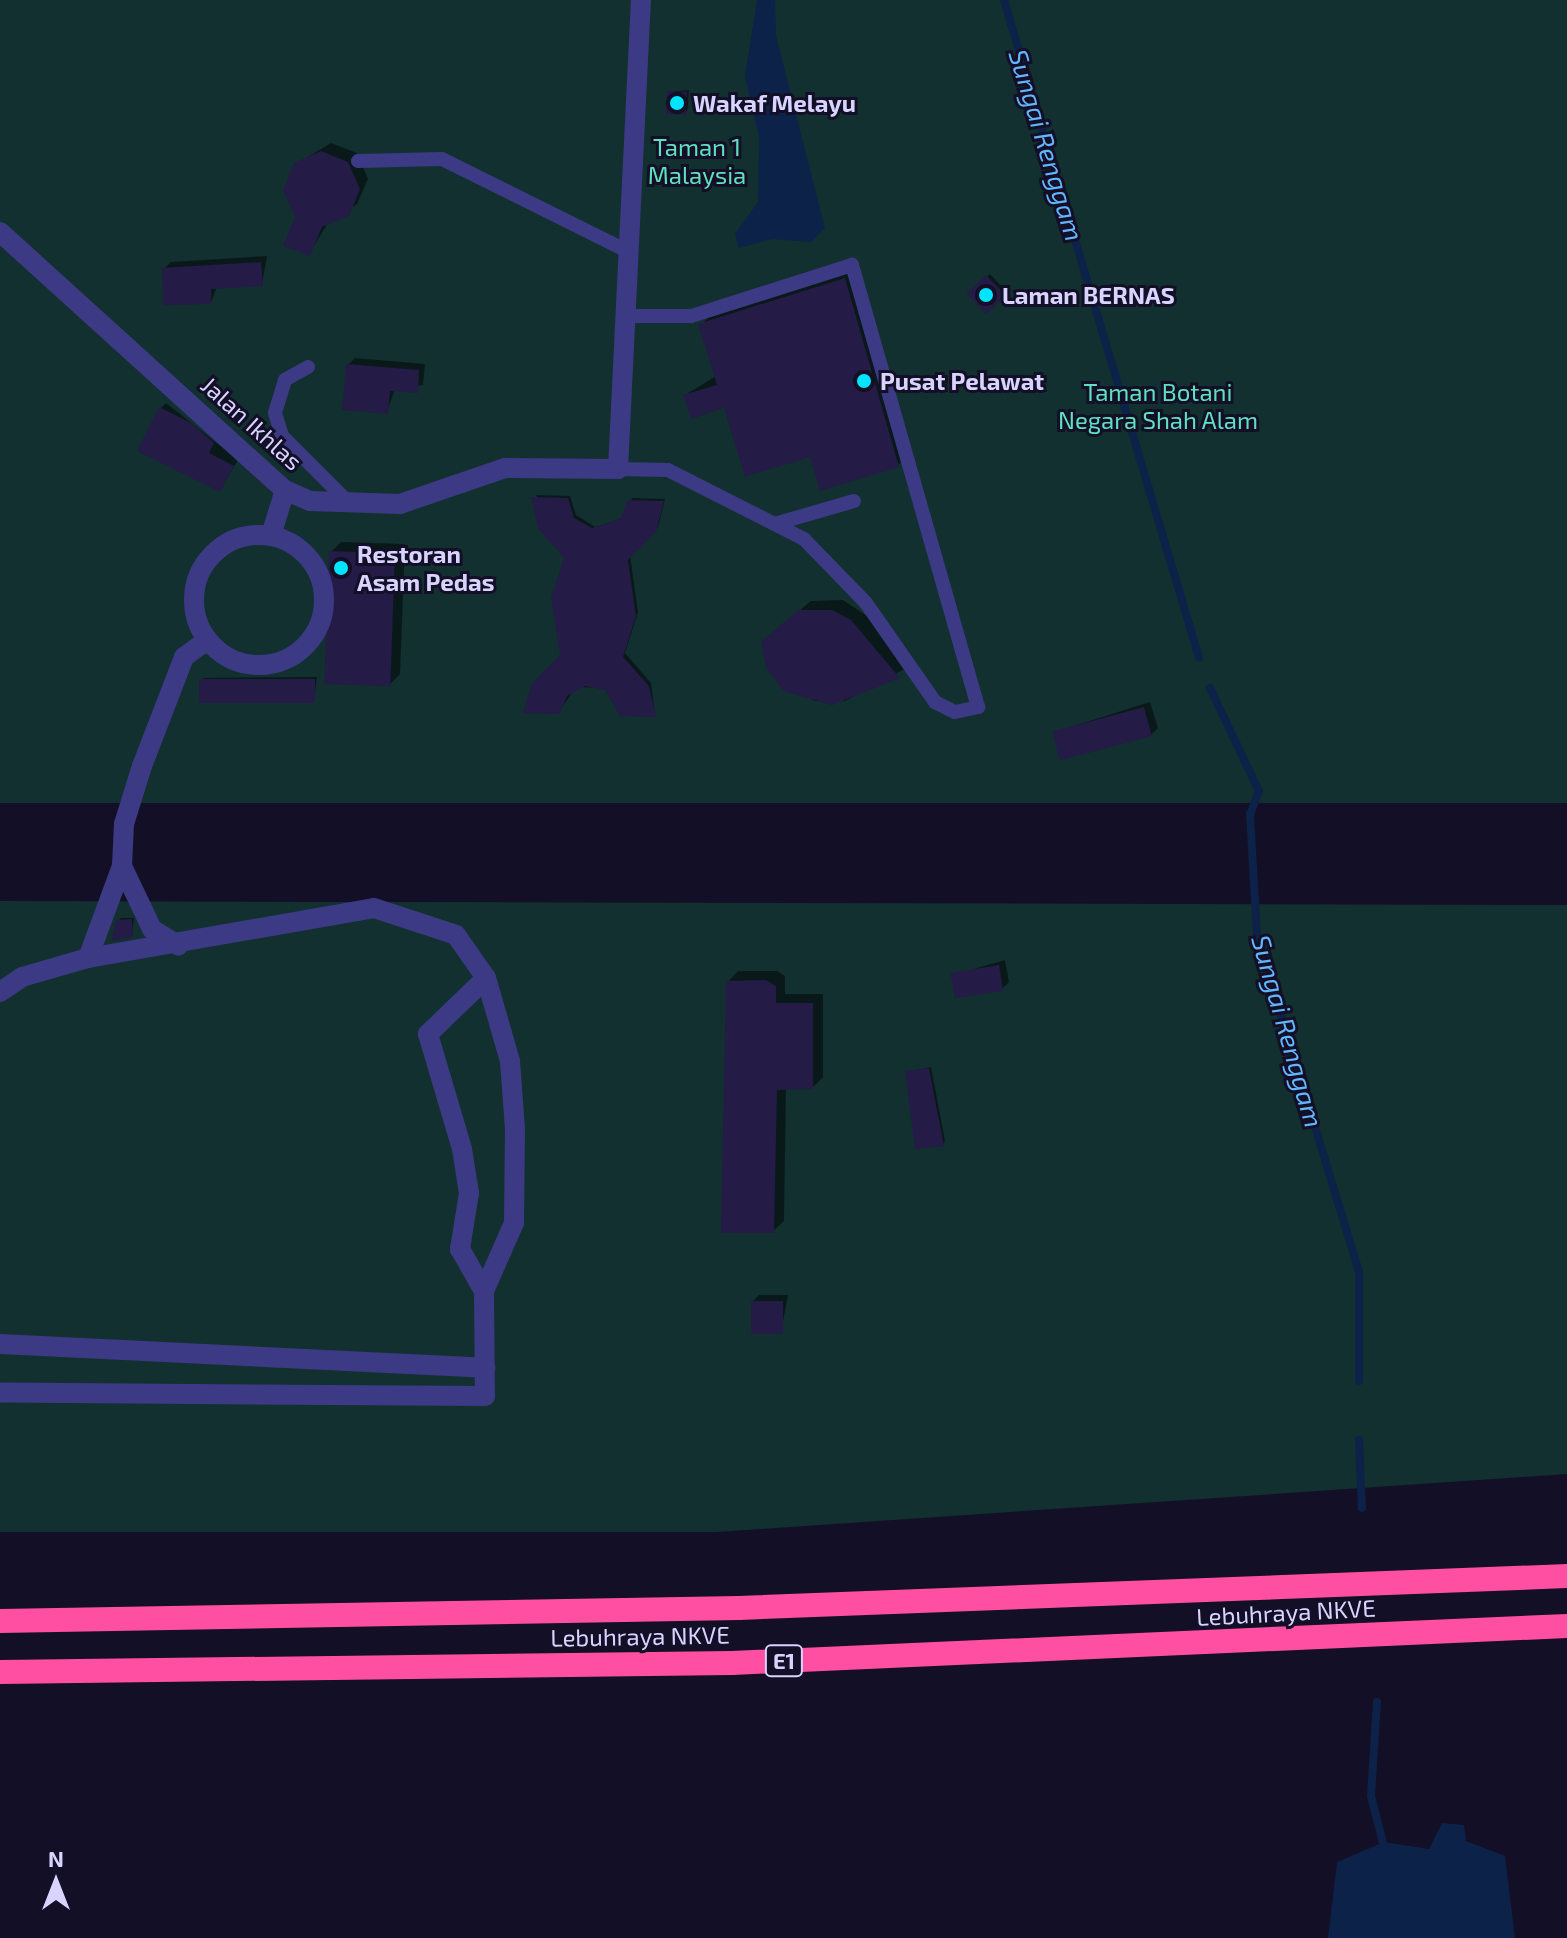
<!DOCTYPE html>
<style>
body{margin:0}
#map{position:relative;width:1567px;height:1938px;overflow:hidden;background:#130f26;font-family:"Exo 2",sans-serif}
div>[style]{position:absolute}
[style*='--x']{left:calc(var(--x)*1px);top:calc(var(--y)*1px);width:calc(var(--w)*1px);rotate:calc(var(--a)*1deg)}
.green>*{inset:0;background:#12302f;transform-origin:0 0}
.water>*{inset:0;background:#0c2248}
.shadow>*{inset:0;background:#0007;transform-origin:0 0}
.stream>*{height:8px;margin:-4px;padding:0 4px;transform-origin:4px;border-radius:4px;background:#0c2248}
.building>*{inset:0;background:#241b47;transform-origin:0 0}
.lane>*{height:14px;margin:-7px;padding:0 7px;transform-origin:7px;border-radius:7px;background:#3d3a85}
.street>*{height:20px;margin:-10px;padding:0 10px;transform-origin:10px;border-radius:10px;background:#3d3a85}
.street>.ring{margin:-10px;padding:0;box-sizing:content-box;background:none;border:20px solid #3d3a85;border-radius:50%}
.highway>*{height:24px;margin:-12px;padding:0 12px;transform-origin:12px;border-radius:12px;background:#ff4fa3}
.dots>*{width:22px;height:22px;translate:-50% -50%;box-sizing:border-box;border:4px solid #130f26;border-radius:50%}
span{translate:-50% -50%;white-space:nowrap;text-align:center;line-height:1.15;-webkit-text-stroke:6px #130f26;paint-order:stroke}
.shield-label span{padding:2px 6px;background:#130f26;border:2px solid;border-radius:6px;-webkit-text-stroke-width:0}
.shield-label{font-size:22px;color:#d9d4ff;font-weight:700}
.poi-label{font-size:24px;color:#d9d4ff;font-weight:700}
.left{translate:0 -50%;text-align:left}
.park-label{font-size:24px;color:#5fe0c0}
.street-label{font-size:24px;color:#d9d4ff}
.water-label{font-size:26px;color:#62b6ff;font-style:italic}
.north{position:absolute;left:16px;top:1842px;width:80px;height:80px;-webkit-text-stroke:6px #130f26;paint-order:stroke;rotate:0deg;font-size:22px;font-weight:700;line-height:32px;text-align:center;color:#d9d4ff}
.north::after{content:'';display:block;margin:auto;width:28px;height:36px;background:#d9d4ff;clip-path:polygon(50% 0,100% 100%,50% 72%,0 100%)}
</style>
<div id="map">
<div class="green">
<i style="left:0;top:0;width:1567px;height:803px"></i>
<i style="clip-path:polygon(0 901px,1567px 905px,1567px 1474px,717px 1532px,0 1532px)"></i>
</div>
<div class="water">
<i style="clip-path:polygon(757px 0,775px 0,776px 36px,825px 228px,811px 242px,772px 239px,739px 248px,735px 234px,758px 202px,759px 137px,745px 76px)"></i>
<i style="clip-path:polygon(1442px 1823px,1464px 1825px,1466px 1841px,1505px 1856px,1515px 1938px,1328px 1938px,1337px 1862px,1384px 1842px,1429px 1849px)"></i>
</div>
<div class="shadow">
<i style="clip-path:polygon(689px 90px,688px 109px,686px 112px,669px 92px)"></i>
<i style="clip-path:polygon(331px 143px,357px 153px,368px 179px,357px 204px,328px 223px,309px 254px,298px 217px,296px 164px)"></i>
<i style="clip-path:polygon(267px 256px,262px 284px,217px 287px,211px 302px,164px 269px,171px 262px)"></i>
<i style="clip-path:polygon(859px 265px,912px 452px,898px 465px,812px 455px,725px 406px,685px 395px,716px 376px,701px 325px,715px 311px)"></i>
<i style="left:990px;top:274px;width:23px;height:28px;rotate:47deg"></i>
<i style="clip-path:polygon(355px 358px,425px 364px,423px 385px,395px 389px,387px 412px,348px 365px)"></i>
<i style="clip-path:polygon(166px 403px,238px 460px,220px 490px,161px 408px)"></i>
<i style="clip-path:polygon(536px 495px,570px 496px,576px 515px,595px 527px,623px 518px,632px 498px,665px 499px,658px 527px,630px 555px,638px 612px,625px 653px,651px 683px,655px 715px,607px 688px,576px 687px,559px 712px,567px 558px)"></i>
<i style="clip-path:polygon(341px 542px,405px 544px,400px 674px,390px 684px,331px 552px)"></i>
<i style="clip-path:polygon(843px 600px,870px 618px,908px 667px,845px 701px,815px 701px,776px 680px,774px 632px,811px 601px)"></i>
<i style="clip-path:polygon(317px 677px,314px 701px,201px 681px,204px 678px)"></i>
<i style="clip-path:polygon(1150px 702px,1158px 728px,1151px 735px,1055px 732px)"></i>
<i style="clip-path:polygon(121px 918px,134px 918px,132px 935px,118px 921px)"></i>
<i style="clip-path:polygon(1005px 960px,1009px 982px,1002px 989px,953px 975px)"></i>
<i style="clip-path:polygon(738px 971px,777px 971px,785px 976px,785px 994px,823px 994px,823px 1077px,813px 1087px,786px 1087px,784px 1221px,773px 1231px,728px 982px)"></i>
<i style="clip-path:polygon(931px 1067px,945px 1141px,943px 1144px,908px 1072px)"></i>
<i style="clip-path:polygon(759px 1295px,788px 1295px,781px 1332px,753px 1301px)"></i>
</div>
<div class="stream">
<i style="--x:1004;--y:0;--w:686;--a:73.49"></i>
<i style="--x:1210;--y:688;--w:114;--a:64.6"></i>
<i style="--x:1259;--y:791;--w:25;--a:111"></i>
<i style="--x:1250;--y:814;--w:122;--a:86.7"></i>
<i style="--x:1257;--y:936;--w:350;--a:73.1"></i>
<i style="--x:1359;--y:1271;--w:110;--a:90"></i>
<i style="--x:1359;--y:1440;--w:68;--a:87.5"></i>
<i style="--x:1377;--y:1702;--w:94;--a:93.7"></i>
<i style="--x:1371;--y:1796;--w:57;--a:75.7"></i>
</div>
<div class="building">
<i style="left:667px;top:91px;width:20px;height:23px;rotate:3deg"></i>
<i style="clip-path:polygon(321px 151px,348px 162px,360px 189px,349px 216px,322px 227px,310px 256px,283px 246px,295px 217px,283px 190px,294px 163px)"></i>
<i style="clip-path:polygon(261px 262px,263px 286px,211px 289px,211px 304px,163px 305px,162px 268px)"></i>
<i style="left:986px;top:275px;width:28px;height:27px;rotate:46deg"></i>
<i style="clip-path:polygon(845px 278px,899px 467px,820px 491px,810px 457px,745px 477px,724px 408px,691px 419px,683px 395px,717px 385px,698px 324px)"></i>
<i style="clip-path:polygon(346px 364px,419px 370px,418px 393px,390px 391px,388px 414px,342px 410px)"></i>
<i style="clip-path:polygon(159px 407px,191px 423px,214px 443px,209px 453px,234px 466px,220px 492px,137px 451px)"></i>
<i style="clip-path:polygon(531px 497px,568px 498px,574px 518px,592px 528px,620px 519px,628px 500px,664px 501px,656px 532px,628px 560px,636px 616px,623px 657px,649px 686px,656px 717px,620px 716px,605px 690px,585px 686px,567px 696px,560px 714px,523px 713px,532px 683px,560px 655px,551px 598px,564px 558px,538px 528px)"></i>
<i style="left:329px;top:551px;width:66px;height:133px;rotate:2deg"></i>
<i style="clip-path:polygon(798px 610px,832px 610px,851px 620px,900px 678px,832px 705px,783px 691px,766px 667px,761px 642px)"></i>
<i style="left:315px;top:679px;width:24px;height:116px;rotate:90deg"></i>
<i style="left:1144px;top:707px;width:30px;height:95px;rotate:75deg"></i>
<i style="clip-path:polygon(132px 919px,133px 937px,111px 941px,116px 920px)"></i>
<i style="left:999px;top:965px;width:26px;height:49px;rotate:81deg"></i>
<i style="clip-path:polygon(766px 980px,776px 986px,776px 1003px,813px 1003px,813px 1089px,777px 1090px,774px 1233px,721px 1233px,726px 981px)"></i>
<i style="clip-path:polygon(929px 1068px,944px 1146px,915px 1149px,905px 1071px)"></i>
<i style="left:751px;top:1301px;width:32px;height:33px"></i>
</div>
<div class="lane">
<i style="--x:358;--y:161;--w:84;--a:-1.4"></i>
<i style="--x:442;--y:159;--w:209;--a:26.4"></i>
<i style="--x:308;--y:367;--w:26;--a:151"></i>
<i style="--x:285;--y:380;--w:34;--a:107"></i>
<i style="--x:275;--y:413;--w:24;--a:73"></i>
<i style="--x:282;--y:436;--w:93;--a:45"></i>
<i style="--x:618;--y:469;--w:50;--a:1.1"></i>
<i style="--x:668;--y:470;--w:153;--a:26.9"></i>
<i style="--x:804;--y:539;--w:89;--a:45.9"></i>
<i style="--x:866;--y:603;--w:121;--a:55.1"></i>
<i style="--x:935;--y:702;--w:22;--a:27"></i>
<i style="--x:955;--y:712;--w:24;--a:-12"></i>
<i style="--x:978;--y:707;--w:460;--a:-105.9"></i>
<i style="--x:852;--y:265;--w:169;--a:162.4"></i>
<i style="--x:691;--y:316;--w:65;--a:180"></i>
<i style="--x:778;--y:523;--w:79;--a:-16.1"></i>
</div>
<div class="street">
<i style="--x:0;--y:232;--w:384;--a:42.2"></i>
<i style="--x:285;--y:490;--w:27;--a:24"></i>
<i style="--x:310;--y:501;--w:90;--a:1.9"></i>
<i style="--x:400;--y:504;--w:111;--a:-18.9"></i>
<i style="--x:505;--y:468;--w:113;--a:0.5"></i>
<i style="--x:618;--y:469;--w:470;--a:-87.2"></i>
<i style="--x:272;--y:532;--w:44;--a:-72.8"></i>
<i class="ring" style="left:194px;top:535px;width:110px;height:110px"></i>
<i style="--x:122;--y:866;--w:70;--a:64.5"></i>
<i style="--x:152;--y:929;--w:31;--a:32"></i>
<i style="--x:88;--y:958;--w:98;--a:-69.7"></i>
<i style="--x:122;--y:866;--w:42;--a:-87.3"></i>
<i style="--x:124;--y:824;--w:61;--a:-72.8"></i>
<i style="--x:142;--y:766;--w:117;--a:-68.9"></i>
<i style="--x:184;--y:657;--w:29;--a:-36"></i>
<i style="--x:0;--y:992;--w:27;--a:-34"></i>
<i style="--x:22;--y:977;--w:69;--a:-16.1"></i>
<i style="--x:88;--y:958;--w:290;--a:-9.9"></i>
<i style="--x:374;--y:908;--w:86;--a:18.2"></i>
<i style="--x:456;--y:935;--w:52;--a:55.1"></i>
<i style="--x:486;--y:978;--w:81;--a:136"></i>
<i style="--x:428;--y:1034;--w:120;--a:73.5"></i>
<i style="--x:462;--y:1149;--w:45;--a:81"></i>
<i style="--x:469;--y:1193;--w:57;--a:99.1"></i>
<i style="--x:460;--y:1249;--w:48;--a:60.3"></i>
<i style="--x:484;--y:1291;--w:105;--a:89.5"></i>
<i style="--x:485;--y:1396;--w:485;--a:-179.6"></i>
<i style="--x:484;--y:1291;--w:74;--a:-66.2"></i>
<i style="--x:514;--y:1223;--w:94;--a:-89.4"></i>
<i style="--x:515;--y:1129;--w:68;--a:-94.2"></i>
<i style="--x:510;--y:1061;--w:86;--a:-106.1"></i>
<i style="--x:0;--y:1344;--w:486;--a:2.8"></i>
</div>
<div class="highway">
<i style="--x:0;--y:1621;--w:739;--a:-1.01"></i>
<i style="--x:739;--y:1608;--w:829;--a:-2.21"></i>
<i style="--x:0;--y:1672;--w:732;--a:-0.7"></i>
<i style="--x:732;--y:1663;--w:836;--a:-2.54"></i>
</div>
<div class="dots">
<i style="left:677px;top:103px;background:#00e5ff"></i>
<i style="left:986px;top:295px;background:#00e5ff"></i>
<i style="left:864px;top:381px;background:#00e5ff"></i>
<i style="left:341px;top:568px;background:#00e5ff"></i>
</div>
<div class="shield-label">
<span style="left:784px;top:1661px">E1</span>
</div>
<div class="poi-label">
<span class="left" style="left:693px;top:103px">Wakaf Melayu</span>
<span class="left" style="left:1002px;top:295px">Laman BERNAS</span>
<span class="left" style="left:880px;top:381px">Pusat Pelawat</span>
<span class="left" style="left:357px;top:568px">Restoran<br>Asam Pedas</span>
</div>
<div class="park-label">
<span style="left:697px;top:161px">Taman 1<br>Malaysia</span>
<span style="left:1158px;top:406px">Taman Botani<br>Negara Shah Alam</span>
</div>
<div class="street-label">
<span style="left:252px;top:423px;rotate:42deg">Jalan Ikhlas</span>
<span style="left:1286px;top:1612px;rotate:-3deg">Lebuhraya NKVE</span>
<span style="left:640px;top:1636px;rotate:-1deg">Lebuhraya NKVE</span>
</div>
<div class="water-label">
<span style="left:1047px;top:145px;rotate:73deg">Sungai Renggam</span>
<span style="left:1288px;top:1031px;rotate:74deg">Sungai Renggam</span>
</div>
<div class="north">N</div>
</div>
